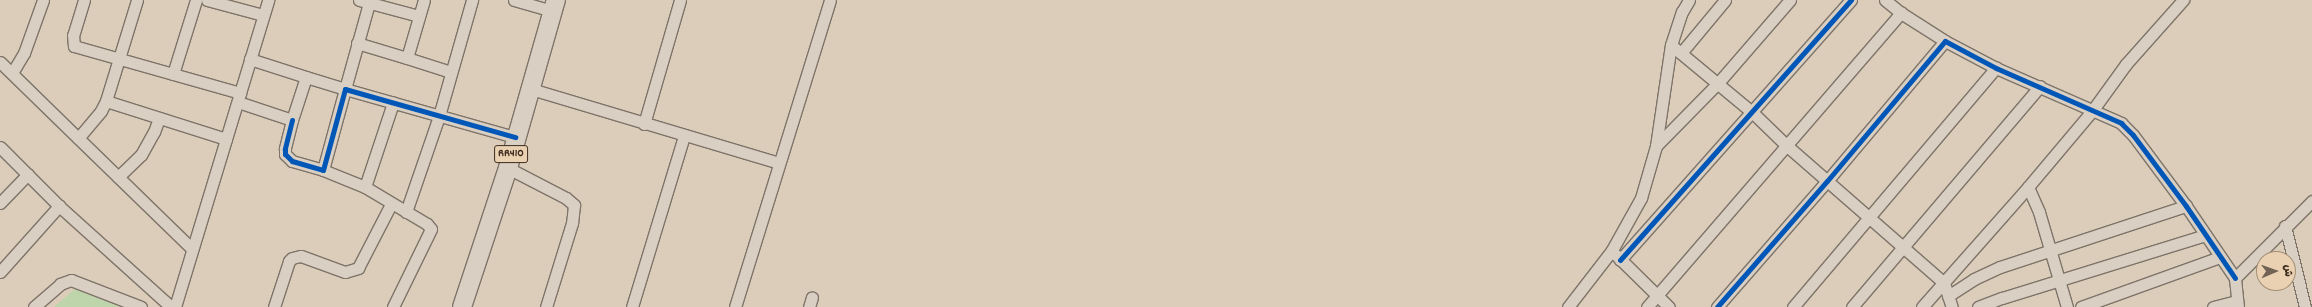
<!DOCTYPE html>
<meta charset="utf-8">
<style>
body{margin:0}
#map{position:relative;width:2312px;height:307px;overflow:hidden;background:#dccdba;font-family:Dekko,"Playpen Sans Arabic",sans-serif}
div>[style]{position:absolute}
[style*='--x']{left:calc(var(--x)*1px);top:calc(var(--y)*1px);width:calc(var(--w)*1px);rotate:calc(var(--a)*1deg)}
.green>*{inset:0;background:#bed4aa}
.roads{filter:drop-shadow(1px 0 #7e7469) drop-shadow(-1px 0 #7e7469) drop-shadow(0 1px #7e7469) drop-shadow(0 -1px #7e7469)}
.minor>*{height:11px;margin:-5.5px;padding:0 5.5px;transform-origin:5.5px;border-radius:5.5px;background:#d9cfc2}
.trunk>*{height:18px;margin:-9px;padding:0 9px;transform-origin:9px;border-radius:9px;background:#d9cfc2}
.cycleway>*{height:5px;margin:-2.5px;padding:0 2.5px;transform-origin:2.5px;border-radius:2.5px;background:#0057b8}
span{translate:-50% -50%;white-space:nowrap;text-align:center;line-height:1.15;-webkit-text-stroke:3.5px #ead1b2;paint-order:stroke}
.shield-label span{padding:1px 3px;background:#ead1b2;border:1px solid;border-radius:3px;-webkit-text-stroke-width:0}
.shield-label{font-size:12px;color:#3b2a1e;font-weight:700}
.north{position:absolute;left:2256px;top:251px;width:40px;height:40px;box-sizing:border-box;background:#ead1b2;border:1px solid #a48e77;border-radius:50%;rotate:88deg;font-size:11px;font-weight:700;line-height:16px;text-align:center;color:#3b2a1e}
.north::after{content:'';display:block;margin:auto;width:14px;height:18px;background:#736355;clip-path:polygon(50% 0,100% 100%,50% 72%,0 100%)}
</style>
<div id="map">
<div class="green">
<i style="clip-path:polygon(75px 289px,120px 307px,54px 307px)"></i>
</div>
<div class="roads">
<div class="minor">
<i style="--x:84;--y:0;--w:37;--a:107"></i>
<i style="--x:73;--y:35;--w:11;--a:85"></i>
<i style="--x:74;--y:46;--w:103;--a:15.8"></i>
<i style="--x:137;--y:0;--w:106;--a:107.1"></i>
<i style="--x:106;--y:101;--w:11;--a:117"></i>
<i style="--x:101;--y:111;--w:35;--a:130"></i>
<i style="--x:78;--y:138;--w:159;--a:44.2"></i>
<i style="--x:196;--y:0;--w:77;--a:107.3"></i>
<i style="--x:173;--y:74;--w:70;--a:15.8"></i>
<i style="--x:207;--y:0;--w:58;--a:15"></i>
<i style="--x:359;--y:0;--w:62;--a:14.9"></i>
<i style="--x:514;--y:0;--w:40;--a:16"></i>
<i style="--x:1885;--y:0;--w:21;--a:39"></i>
<i style="--x:1901;--y:13;--w:52;--a:32.5"></i>
<i style="--x:357;--y:43;--w:52;--a:16.7"></i>
<i style="--x:407;--y:58;--w:60;--a:-73.7"></i>
<i style="--x:1671;--y:45;--w:107;--a:39.7"></i>
<i style="--x:1753;--y:113;--w:46;--a:44.1"></i>
<i style="--x:1786;--y:145;--w:210;--a:41.1"></i>
<i style="--x:1944;--y:283;--w:25;--a:72"></i>
<i style="--x:1681;--y:53;--w:69;--a:-50.3"></i>
<i style="--x:407;--y:58;--w:46;--a:17.7"></i>
<i style="--x:0;--y:62;--w:109;--a:44.3"></i>
<i style="--x:12;--y:73;--w:23;--a:-59"></i>
<i style="--x:24;--y:53;--w:56;--a:-70.3"></i>
<i style="--x:306;--y:77;--w:41;--a:17.1"></i>
<i style="--x:345;--y:89;--w:89;--a:-74.4"></i>
<i style="--x:531;--y:89;--w:259;--a:16.6"></i>
<i style="--x:106;--y:101;--w:126;--a:17.6"></i>
<i style="--x:238;--y:102;--w:57;--a:18.4"></i>
<i style="--x:292;--y:120;--w:45;--a:-72"></i>
<i style="--x:306;--y:77;--w:59;--a:-162.2"></i>
<i style="--x:292;--y:120;--w:30;--a:104"></i>
<i style="--x:285;--y:149;--w:5;--a:90"></i>
<i style="--x:285;--y:154;--w:10;--a:45"></i>
<i style="--x:292;--y:161;--w:32;--a:16"></i>
<i style="--x:323;--y:170;--w:84;--a:-74.8"></i>
<i style="--x:345;--y:89;--w:177;--a:15.8"></i>
<i style="--x:644;--y:124;--w:129;--a:-73.8"></i>
<i style="--x:1656;--y:146;--w:88;--a:-45.5"></i>
<i style="--x:1718;--y:83;--w:110;--a:-49.1"></i>
<i style="--x:0;--y:147;--w:83;--a:45"></i>
<i style="--x:59;--y:206;--w:151;--a:42"></i>
<i style="--x:508;--y:168;--w:65;--a:27.3"></i>
<i style="--x:566;--y:198;--w:11;--a:41"></i>
<i style="--x:574;--y:205;--w:18;--a:96"></i>
<i style="--x:572;--y:223;--w:88;--a:107.2"></i>
<i style="--x:323;--y:170;--w:45;--a:22"></i>
<i style="--x:365;--y:187;--w:89;--a:-71.6"></i>
<i style="--x:118;--y:177;--w:32;--a:-44"></i>
<i style="--x:141;--y:155;--w:26;--a:-61"></i>
<i style="--x:154;--y:132;--w:15;--a:-70"></i>
<i style="--x:365;--y:187;--w:72;--a:30.8"></i>
<i style="--x:427;--y:224;--w:6;--a:51"></i>
<i style="--x:431;--y:229;--w:87;--a:116"></i>
<i style="--x:2028;--y:187;--w:27;--a:66"></i>
<i style="--x:2039;--y:212;--w:99;--a:73.6"></i>
<i style="--x:0;--y:203;--w:40;--a:-46"></i>
<i style="--x:406;--y:212;--w:102;--a:-71"></i>
<i style="--x:439;--y:116;--w:121;--a:-74.1"></i>
<i style="--x:2285;--y:226;--w:83;--a:76.1"></i>
<i style="--x:1616;--y:255;--w:74;--a:44.5"></i>
<i style="--x:1620;--y:260;--w:348;--a:-48.4"></i>
<i style="--x:0;--y:272;--w:89;--a:-48.2"></i>
<i style="--x:1948;--y:296;--w:31;--a:-33"></i>
<i style="--x:1974;--y:279;--w:29;--a:-25"></i>
<i style="--x:2000;--y:267;--w:196;--a:-18.2"></i>
<i style="--x:34;--y:307;--w:35;--a:-41"></i>
<i style="--x:60;--y:284;--w:12;--a:-20"></i>
<i style="--x:71;--y:280;--w:75;--a:21.1"></i>
<i style="--x:175;--y:307;--w:321;--a:-73.1"></i>
<i style="--x:274;--y:307;--w:48;--a:-71.9"></i>
<i style="--x:289;--y:261;--w:4;--a:-45"></i>
<i style="--x:292;--y:258;--w:9;--a:-13"></i>
<i style="--x:301;--y:256;--w:47;--a:20"></i>
<i style="--x:345;--y:272;--w:14;--a:-17"></i>
<i style="--x:358;--y:268;--w:72;--a:-62.7"></i>
<i style="--x:632;--y:307;--w:179;--a:-73.1"></i>
<i style="--x:735;--y:307;--w:321;--a:-72.8"></i>
<i style="--x:809;--y:307;--w:10;--a:-73"></i>
<i style="--x:1568;--y:307;--w:72;--a:-52.3"></i>
<i style="--x:1612;--y:250;--w:60;--a:-60.9"></i>
<i style="--x:1641;--y:198;--w:54;--a:-73.9"></i>
<i style="--x:1656;--y:146;--w:102;--a:-81.6"></i>
<i style="--x:1671;--y:45;--w:35;--a:-72"></i>
<i style="--x:1682;--y:12;--w:14;--a:-60"></i>
<i style="--x:1647;--y:307;--w:389;--a:-49.2"></i>
<i style="--x:1717;--y:307;--w:167;--a:-48.9"></i>
<i style="--x:1827;--y:181;--w:183;--a:-49.9"></i>
<i style="--x:1945;--y:41;--w:58;--a:27.9"></i>
<i style="--x:1996;--y:68;--w:137;--a:23.7"></i>
<i style="--x:2121;--y:123;--w:17;--a:45"></i>
<i style="--x:2133;--y:135;--w:89;--a:53.3"></i>
<i style="--x:2186;--y:206;--w:87;--a:55.8"></i>
<i style="--x:1793;--y:307;--w:314;--a:-49.7"></i>
<i style="--x:1852;--y:307;--w:290;--a:-49.6"></i>
<i style="--x:1922;--y:307;--w:160;--a:-48.5"></i>
<i style="--x:2028;--y:187;--w:99;--a:-49.9"></i>
<i style="--x:2092;--y:111;--w:58;--a:-54.1"></i>
<i style="--x:2126;--y:64;--w:86;--a:-48.3"></i>
<i style="--x:1978;--y:307;--w:26;--a:-21"></i>
<i style="--x:2002;--y:298;--w:213;--a:-17.2"></i>
<i style="--x:2081;--y:307;--w:148;--a:-19.8"></i>
<i style="--x:2213;--y:307;--w:25;--a:-14"></i>
<i style="--x:2238;--y:307;--w:29;--a:-96"></i>
<i style="--x:2235;--y:278;--w:109;--a:-45"></i>
</div>
<div class="trunk">
<i style="--x:462;--y:307;--w:146;--a:-71.7"></i>
<i style="--x:508;--y:168;--w:175;--a:-74.1"></i>
</div>
</div>
<div class="cycleway">
<i style="--x:292;--y:120;--w:30;--a:104"></i>
<i style="--x:285;--y:149;--w:5;--a:90"></i>
<i style="--x:285;--y:154;--w:10;--a:45"></i>
<i style="--x:292;--y:161;--w:32;--a:16"></i>
<i style="--x:323;--y:170;--w:84;--a:-74.8"></i>
<i style="--x:345;--y:89;--w:177;--a:15.8"></i>
<i style="--x:1620;--y:260;--w:348;--a:-48.4"></i>
<i style="--x:1717;--y:307;--w:167;--a:-48.9"></i>
<i style="--x:1827;--y:181;--w:183;--a:-49.9"></i>
<i style="--x:1945;--y:41;--w:58;--a:27.9"></i>
<i style="--x:1996;--y:68;--w:137;--a:23.7"></i>
<i style="--x:2121;--y:123;--w:17;--a:45"></i>
<i style="--x:2133;--y:135;--w:89;--a:53.3"></i>
<i style="--x:2186;--y:206;--w:87;--a:55.8"></i>
</div>
<div class="shield-label">
<span style="left:511px;top:154px">RR410</span>
</div>
<div class="north">ش</div>
</div>
